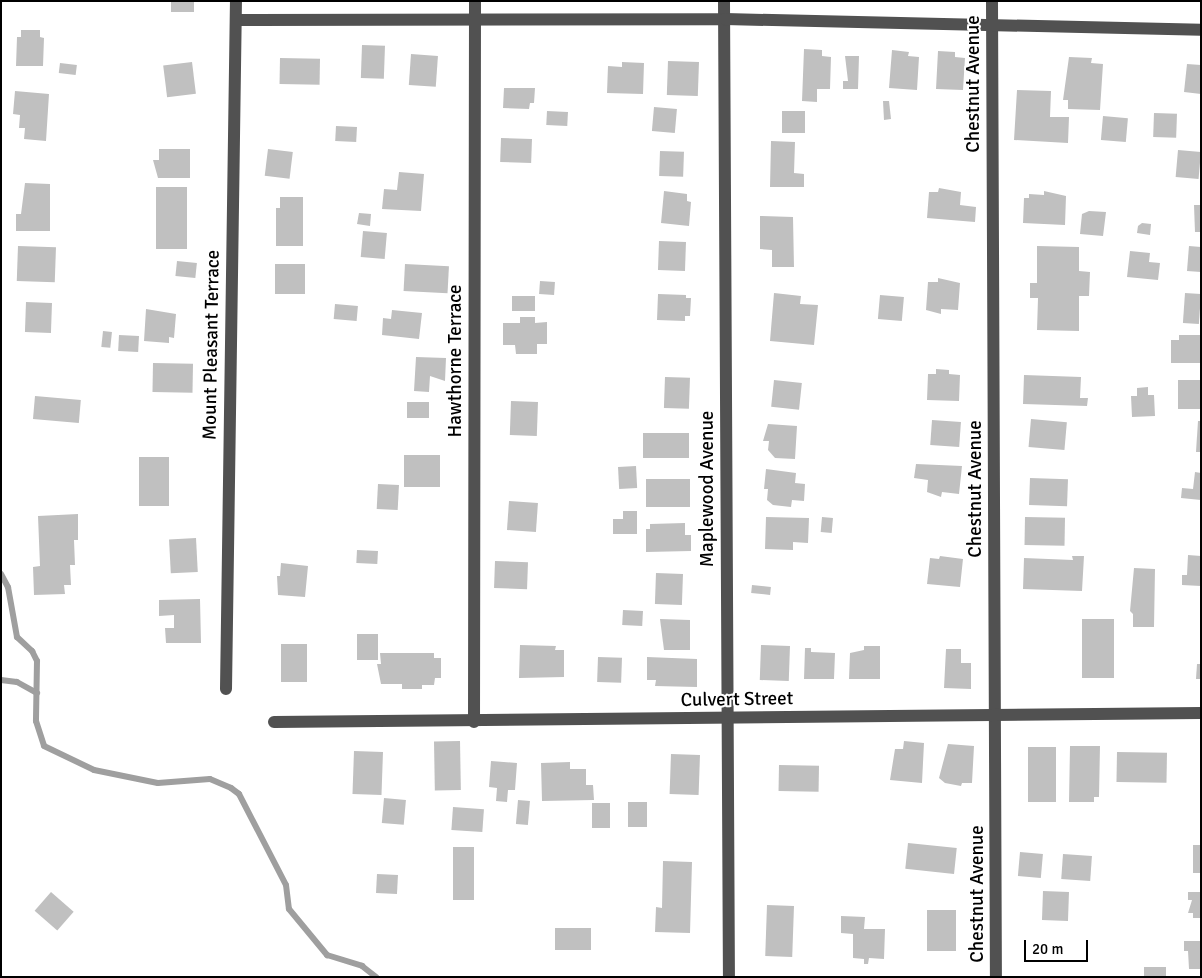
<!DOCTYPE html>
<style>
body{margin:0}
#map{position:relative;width:1202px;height:978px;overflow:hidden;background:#fff;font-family:Signika,sans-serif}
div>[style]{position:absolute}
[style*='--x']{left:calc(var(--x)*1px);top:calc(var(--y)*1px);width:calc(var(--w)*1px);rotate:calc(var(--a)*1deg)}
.stream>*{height:6px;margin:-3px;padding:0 3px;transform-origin:3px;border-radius:3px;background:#9f9f9f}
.building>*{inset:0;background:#c0c0c0;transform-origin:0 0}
.minor>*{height:12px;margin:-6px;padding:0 6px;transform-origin:6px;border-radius:6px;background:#515151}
span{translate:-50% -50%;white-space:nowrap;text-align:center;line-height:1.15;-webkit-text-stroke:4px #fff;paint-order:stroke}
.street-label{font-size:19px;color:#000}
.frame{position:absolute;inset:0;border:2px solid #000;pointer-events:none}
.scale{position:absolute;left:1024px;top:940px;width:64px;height:22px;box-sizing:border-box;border:2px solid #000;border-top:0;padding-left:6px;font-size:15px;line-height:18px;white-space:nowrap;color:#000;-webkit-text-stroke:4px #fff;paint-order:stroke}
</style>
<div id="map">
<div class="stream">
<i style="--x:1;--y:574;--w:15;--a:62"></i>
<i style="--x:8;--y:587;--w:51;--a:79.8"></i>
<i style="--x:17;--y:637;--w:21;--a:43"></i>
<i style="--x:32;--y:651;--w:11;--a:63"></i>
<i style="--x:37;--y:661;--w:60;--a:91"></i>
<i style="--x:36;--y:721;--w:26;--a:72"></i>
<i style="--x:44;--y:746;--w:55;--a:25.6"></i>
<i style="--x:94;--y:770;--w:65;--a:11.5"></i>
<i style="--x:158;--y:783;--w:52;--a:-4.4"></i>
<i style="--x:210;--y:779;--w:23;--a:23"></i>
<i style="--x:231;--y:788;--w:10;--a:37"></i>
<i style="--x:239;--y:794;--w:102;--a:62.7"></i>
<i style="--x:286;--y:885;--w:24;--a:83"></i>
<i style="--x:289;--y:909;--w:60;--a:50.4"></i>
<i style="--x:327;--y:955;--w:37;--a:17"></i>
<i style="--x:362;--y:966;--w:18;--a:38"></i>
<i style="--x:1;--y:680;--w:16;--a:7"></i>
<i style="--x:17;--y:682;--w:23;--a:29"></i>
</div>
<div class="building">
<i style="left:171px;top:1px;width:23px;height:11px"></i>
<i style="clip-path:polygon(21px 30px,40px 30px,40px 37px,44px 38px,43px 66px,16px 66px,17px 37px,21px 37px)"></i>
<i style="left:362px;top:45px;width:23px;height:33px;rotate:2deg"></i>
<i style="clip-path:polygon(804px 49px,822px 50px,822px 56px,831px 57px,830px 89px,817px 89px,817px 102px,802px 101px)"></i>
<i style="clip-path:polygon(892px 50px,909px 52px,908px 56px,919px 57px,917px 90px,889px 88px)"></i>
<i style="clip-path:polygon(938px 51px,955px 52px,955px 57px,965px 58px,963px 90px,936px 89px)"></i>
<i style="left:411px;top:54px;width:27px;height:31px;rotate:4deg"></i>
<i style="clip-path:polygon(845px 56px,859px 56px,858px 89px,843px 89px,843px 81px,848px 81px)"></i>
<i style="clip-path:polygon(1069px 57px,1092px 58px,1091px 63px,1103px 64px,1100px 110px,1068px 109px,1068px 100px,1063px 100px)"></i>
<i style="left:280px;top:58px;width:40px;height:26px;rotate:1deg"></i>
<i style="left:668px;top:61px;width:31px;height:34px;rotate:2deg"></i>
<i style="left:192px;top:62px;width:32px;height:29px;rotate:83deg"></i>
<i style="clip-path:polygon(622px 62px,644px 63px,643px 94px,607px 93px,608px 66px,622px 67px)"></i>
<i style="left:60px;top:63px;width:17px;height:10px;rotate:7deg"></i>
<i style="clip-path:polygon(1187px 64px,1201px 65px,1201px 94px,1184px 92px)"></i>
<i style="clip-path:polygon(504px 88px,535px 88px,534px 103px,530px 103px,529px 109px,503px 108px)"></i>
<i style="clip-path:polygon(1017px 90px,1051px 91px,1050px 117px,1069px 117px,1068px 143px,1014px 140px)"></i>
<i style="clip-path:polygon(15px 91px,49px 94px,46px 141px,24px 139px,25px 128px,19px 128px,20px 115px,13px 114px)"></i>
<i style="clip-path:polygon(883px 101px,889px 101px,891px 119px,884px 120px)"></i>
<i style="left:654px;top:107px;width:23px;height:24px;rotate:5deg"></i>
<i style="left:547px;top:111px;width:21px;height:14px;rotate:3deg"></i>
<i style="left:782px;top:111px;width:23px;height:22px"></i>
<i style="left:1154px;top:113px;width:23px;height:24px;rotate:2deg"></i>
<i style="left:1103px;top:116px;width:25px;height:24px;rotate:5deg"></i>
<i style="left:336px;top:126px;width:21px;height:15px;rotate:3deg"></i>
<i style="left:501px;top:138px;width:31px;height:24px;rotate:2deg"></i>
<i style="clip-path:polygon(771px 141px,795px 142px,794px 173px,804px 174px,804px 187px,770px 187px)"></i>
<i style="clip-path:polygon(159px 149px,190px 149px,190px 178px,158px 178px,153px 160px,159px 160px)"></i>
<i style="left:268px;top:149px;width:25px;height:27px;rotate:7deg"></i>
<i style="left:1178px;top:150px;width:23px;height:27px;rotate:5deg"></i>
<i style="left:660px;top:151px;width:24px;height:25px;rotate:2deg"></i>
<i style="clip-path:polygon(399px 172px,424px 174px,421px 211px,382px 209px,384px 189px,397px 190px)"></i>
<i style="clip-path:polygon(25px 183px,50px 184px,50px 231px,16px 231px,16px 214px,21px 214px)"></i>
<i style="left:156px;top:187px;width:31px;height:62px"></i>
<i style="clip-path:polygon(939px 188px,961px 192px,960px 205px,976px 207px,975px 222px,927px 218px,929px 192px,938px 192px)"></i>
<i style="clip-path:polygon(664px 191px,687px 194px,687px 201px,691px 202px,689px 226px,661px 223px)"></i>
<i style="clip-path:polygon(1044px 191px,1066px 196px,1065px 225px,1023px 223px,1024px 198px,1029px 198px,1029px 194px,1044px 195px)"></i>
<i style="clip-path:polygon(280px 197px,303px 197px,303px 246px,276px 246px,276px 208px,280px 208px)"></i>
<i style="clip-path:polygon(1194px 205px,1201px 205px,1201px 232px,1195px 232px)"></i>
<i style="clip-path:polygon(1089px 211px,1106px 212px,1103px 236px,1080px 234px,1082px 214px)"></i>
<i style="clip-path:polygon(359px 213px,371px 214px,370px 226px,357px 224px)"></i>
<i style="clip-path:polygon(760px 216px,793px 217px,794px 267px,772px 267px,772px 250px,760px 249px)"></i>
<i style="clip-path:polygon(1142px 223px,1151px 224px,1150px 235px,1137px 233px,1138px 226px)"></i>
<i style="left:363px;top:231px;width:24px;height:26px;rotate:5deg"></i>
<i style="left:659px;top:241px;width:27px;height:29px;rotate:2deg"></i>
<i style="left:18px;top:246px;width:38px;height:35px;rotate:2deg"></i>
<i style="clip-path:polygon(1037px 246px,1079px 247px,1079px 271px,1090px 272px,1089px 296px,1079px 296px,1079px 331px,1037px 330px,1038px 298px,1030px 298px,1030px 283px,1037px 283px)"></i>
<i style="clip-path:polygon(1189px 246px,1201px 247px,1201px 272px,1187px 271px)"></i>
<i style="clip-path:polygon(1130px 251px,1150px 253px,1149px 262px,1160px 263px,1158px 280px,1127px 277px)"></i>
<i style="left:177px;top:261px;width:20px;height:15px;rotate:6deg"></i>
<i style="left:275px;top:264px;width:30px;height:30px"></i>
<i style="left:405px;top:264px;width:44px;height:27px;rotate:3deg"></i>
<i style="clip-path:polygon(938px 278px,960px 283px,958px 310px,941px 309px,941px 314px,926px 310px,928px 282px,938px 282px)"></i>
<i style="left:540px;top:281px;width:15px;height:13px;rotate:4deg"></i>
<i style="clip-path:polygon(774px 293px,801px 296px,800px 304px,818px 305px,814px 345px,770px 341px)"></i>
<i style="left:1185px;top:293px;width:16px;height:30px;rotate:4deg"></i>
<i style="clip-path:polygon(658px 294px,686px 295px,686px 298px,691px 298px,690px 316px,685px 316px,685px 321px,657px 320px)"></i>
<i style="left:880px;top:295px;width:24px;height:24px;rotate:5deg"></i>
<i style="left:512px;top:296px;width:23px;height:15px"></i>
<i style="left:26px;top:302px;width:26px;height:30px;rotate:2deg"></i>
<i style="left:335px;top:304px;width:23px;height:15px;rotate:5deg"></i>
<i style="clip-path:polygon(146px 309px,176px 314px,174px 338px,169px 337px,169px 343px,144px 341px)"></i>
<i style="clip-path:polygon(392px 310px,422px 313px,419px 339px,382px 335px,383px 318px,391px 319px)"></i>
<i style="clip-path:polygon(520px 317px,535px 317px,535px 323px,547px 322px,547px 344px,537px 344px,537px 354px,516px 354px,515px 345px,503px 345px,503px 323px,520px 323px)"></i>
<i style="left:103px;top:331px;width:9px;height:16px;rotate:6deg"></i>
<i style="left:119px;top:335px;width:20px;height:16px;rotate:3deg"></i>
<i style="clip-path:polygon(1179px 335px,1201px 335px,1201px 363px,1171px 363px,1171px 340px,1179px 340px)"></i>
<i style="clip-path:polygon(416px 357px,446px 358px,445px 381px,430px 376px,429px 392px,414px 391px)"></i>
<i style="left:153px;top:363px;width:40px;height:29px;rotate:1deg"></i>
<i style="clip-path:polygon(936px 369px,949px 370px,949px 374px,960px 375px,959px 401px,927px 400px,928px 374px,936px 374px)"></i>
<i style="clip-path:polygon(1024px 375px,1081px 377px,1080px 398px,1088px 398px,1087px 406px,1023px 404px)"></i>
<i style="left:665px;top:377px;width:25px;height:31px;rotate:2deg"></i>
<i style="left:774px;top:380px;width:28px;height:27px;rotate:6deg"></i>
<i style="left:1178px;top:380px;width:23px;height:29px"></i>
<i style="clip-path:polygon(1148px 387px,1148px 395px,1154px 395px,1155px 416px,1132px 417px,1131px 396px,1137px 396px,1137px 388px)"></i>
<i style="left:35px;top:396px;width:46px;height:23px;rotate:5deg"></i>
<i style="left:511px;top:401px;width:27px;height:34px;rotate:2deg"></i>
<i style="left:407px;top:402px;width:22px;height:16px"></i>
<i style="left:1031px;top:419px;width:36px;height:28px;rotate:5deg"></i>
<i style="left:932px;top:420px;width:29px;height:25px;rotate:4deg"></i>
<i style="clip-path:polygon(1198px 421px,1201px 421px,1201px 452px,1196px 452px)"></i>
<i style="clip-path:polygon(768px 424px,797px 426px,795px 459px,775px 458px,768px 450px,769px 441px,763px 441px)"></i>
<i style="left:643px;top:433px;width:46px;height:25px"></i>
<i style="left:404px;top:455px;width:36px;height:32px"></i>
<i style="left:139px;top:457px;width:30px;height:49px"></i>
<i style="clip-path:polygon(916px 464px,962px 466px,959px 494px,942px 492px,941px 497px,927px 492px,928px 480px,914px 478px)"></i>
<i style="left:636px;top:466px;width:22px;height:18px;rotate:87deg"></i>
<i style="clip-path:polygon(766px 469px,796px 473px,795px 483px,805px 484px,804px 501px,792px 500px,791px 507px,773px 505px,767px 500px,768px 489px,764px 489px)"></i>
<i style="clip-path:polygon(1195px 472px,1201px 473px,1201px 500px,1181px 498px,1182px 488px,1193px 489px)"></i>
<i style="left:1030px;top:478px;width:38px;height:27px;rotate:2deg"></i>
<i style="left:646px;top:479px;width:44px;height:28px"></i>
<i style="left:378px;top:484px;width:21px;height:25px;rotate:3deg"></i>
<i style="left:509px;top:501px;width:29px;height:29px;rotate:4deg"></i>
<i style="clip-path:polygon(623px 511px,637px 511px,637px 534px,613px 534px,613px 519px,623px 519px)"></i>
<i style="clip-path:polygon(78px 514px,78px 540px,74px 540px,75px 565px,70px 565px,71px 585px,64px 585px,65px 594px,34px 595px,33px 567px,40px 566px,38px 516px)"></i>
<i style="clip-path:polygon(766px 517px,809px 518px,808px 543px,793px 542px,793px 550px,765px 549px)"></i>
<i style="left:822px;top:517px;width:11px;height:15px;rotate:5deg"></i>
<i style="left:1025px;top:517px;width:40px;height:28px;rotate:1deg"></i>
<i style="clip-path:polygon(685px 523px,685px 535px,691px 535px,691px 551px,646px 552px,646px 529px,650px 529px,650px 524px)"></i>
<i style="left:196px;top:538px;width:34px;height:27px;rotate:87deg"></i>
<i style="left:357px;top:550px;width:21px;height:13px;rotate:3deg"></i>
<i style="clip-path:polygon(1188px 555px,1201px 556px,1201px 586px,1182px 585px,1182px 575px,1187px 575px)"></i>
<i style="clip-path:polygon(940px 556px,963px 559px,960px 587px,927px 584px,930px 558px,939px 559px)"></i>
<i style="clip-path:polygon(1072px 556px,1084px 556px,1082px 591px,1023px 589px,1024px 558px,1073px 560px)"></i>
<i style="left:495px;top:561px;width:33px;height:27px;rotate:2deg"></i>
<i style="clip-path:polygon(281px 563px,308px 566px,305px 597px,278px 595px,277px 576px,280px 576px)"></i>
<i style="clip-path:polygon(1134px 568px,1155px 569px,1154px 627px,1133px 627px,1133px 614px,1130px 611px)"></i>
<i style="left:656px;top:573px;width:27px;height:31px;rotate:2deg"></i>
<i style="left:752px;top:585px;width:19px;height:8px;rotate:6deg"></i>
<i style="clip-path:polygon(200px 599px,201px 643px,166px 643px,165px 628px,174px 628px,174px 615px,159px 616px,159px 600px)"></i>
<i style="left:623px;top:610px;width:20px;height:15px;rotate:3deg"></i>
<i style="clip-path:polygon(660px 619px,690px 620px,690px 650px,664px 650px)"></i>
<i style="left:1082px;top:619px;width:32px;height:59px"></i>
<i style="left:357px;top:634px;width:21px;height:26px"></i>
<i style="left:281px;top:644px;width:26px;height:38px"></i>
<i style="clip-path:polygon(520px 645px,556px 646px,555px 650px,564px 650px,564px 677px,519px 678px)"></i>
<i style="left:761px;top:645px;width:29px;height:35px;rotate:2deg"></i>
<i style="clip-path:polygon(864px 646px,880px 646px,880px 679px,849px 679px,850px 653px,864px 650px)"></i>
<i style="clip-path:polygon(805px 648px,811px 648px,811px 652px,835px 653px,834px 679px,804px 679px)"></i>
<i style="clip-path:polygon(946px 649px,961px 649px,961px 663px,971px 663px,971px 689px,944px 688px)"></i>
<i style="clip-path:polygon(380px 653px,434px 653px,434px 658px,441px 658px,441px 678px,435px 678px,434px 685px,422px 685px,422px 689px,402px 689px,402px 684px,381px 684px,377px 664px,381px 664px)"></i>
<i style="left:598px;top:657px;width:24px;height:25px;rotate:2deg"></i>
<i style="clip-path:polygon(647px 657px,697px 659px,697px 687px,655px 686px,656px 680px,647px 680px)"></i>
<i style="clip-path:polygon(1197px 664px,1201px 664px,1201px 679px,1196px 679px)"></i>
<i style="left:460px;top:741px;width:49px;height:26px;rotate:89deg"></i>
<i style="clip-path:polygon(904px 741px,924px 743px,922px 783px,890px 780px,895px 749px,903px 749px)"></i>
<i style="clip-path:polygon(948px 744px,974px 746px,972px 783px,962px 783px,961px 786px,945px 783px,939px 778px)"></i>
<i style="clip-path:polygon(1070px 746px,1100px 746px,1099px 797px,1094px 797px,1094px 802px,1069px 802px)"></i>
<i style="left:1028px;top:747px;width:28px;height:55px"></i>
<i style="left:354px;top:751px;width:29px;height:43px;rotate:2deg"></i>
<i style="left:1117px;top:752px;width:50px;height:30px;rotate:1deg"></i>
<i style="left:671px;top:754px;width:29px;height:40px;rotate:2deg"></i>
<i style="clip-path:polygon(491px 761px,517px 763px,515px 790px,508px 790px,507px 802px,496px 801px,497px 788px,489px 787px)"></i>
<i style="clip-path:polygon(570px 762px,570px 769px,586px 769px,586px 785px,593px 785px,594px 800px,542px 801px,541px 763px)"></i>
<i style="left:779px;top:765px;width:40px;height:26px;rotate:1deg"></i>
<i style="left:384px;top:798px;width:22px;height:25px;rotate:5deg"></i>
<i style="left:518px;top:800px;width:12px;height:24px;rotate:5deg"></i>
<i style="left:628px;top:802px;width:19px;height:25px"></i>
<i style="left:592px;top:803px;width:18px;height:25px"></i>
<i style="left:453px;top:807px;width:31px;height:23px;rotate:4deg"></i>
<i style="left:908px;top:843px;width:49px;height:26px;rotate:6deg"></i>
<i style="left:1193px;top:845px;width:8px;height:28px"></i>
<i style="left:453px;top:847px;width:21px;height:53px"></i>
<i style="left:1020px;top:852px;width:23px;height:24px;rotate:5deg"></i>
<i style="left:1063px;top:854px;width:29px;height:25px;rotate:4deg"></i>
<i style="clip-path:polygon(663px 861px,692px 862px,690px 933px,655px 932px,656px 907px,662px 908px)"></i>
<i style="left:377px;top:874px;width:21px;height:19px;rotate:3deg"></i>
<i style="left:1043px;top:891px;width:26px;height:29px;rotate:2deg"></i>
<i style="left:51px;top:892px;width:30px;height:25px;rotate:41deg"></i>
<i style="clip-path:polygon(1188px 892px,1201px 892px,1201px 918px,1193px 918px,1193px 913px,1188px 913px,1192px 900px,1188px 900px)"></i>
<i style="left:767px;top:905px;width:27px;height:51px;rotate:2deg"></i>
<i style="left:927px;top:910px;width:29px;height:41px"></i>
<i style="clip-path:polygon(841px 916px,865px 917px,864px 929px,885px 929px,884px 959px,869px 958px,868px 964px,864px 964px,864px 959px,853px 958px,853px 934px,841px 933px)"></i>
<i style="left:555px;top:928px;width:36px;height:22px"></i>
<i style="clip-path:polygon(1184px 941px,1201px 941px,1201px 969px,1189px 969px,1188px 951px,1184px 951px)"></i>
<i style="left:1144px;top:967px;width:22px;height:10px"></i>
</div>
<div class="minor">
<i style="--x:724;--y:1;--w:976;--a:89.71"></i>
<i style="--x:992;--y:1;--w:976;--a:89.77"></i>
<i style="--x:236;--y:20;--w:489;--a:-0.1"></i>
<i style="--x:725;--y:19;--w:476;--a:1.3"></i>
<i style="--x:226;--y:689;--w:688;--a:-89.17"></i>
<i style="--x:274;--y:722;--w:927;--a:-0.56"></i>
<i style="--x:474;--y:722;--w:721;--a:-89.92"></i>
</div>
<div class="street-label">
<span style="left:974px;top:84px;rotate:-90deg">Chestnut Avenue</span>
<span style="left:212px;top:345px;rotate:-89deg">Mount Pleasant Terrace</span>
<span style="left:456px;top:361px;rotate:-90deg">Hawthorne Terrace</span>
<span style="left:708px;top:489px;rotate:-90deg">Maplewood Avenue</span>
<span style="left:976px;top:489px;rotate:-90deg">Chestnut Avenue</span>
<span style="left:737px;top:700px;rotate:-1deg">Culvert Street</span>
<span style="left:978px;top:894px;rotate:-90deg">Chestnut Avenue</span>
</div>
<div class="frame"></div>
<div class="scale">20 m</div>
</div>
